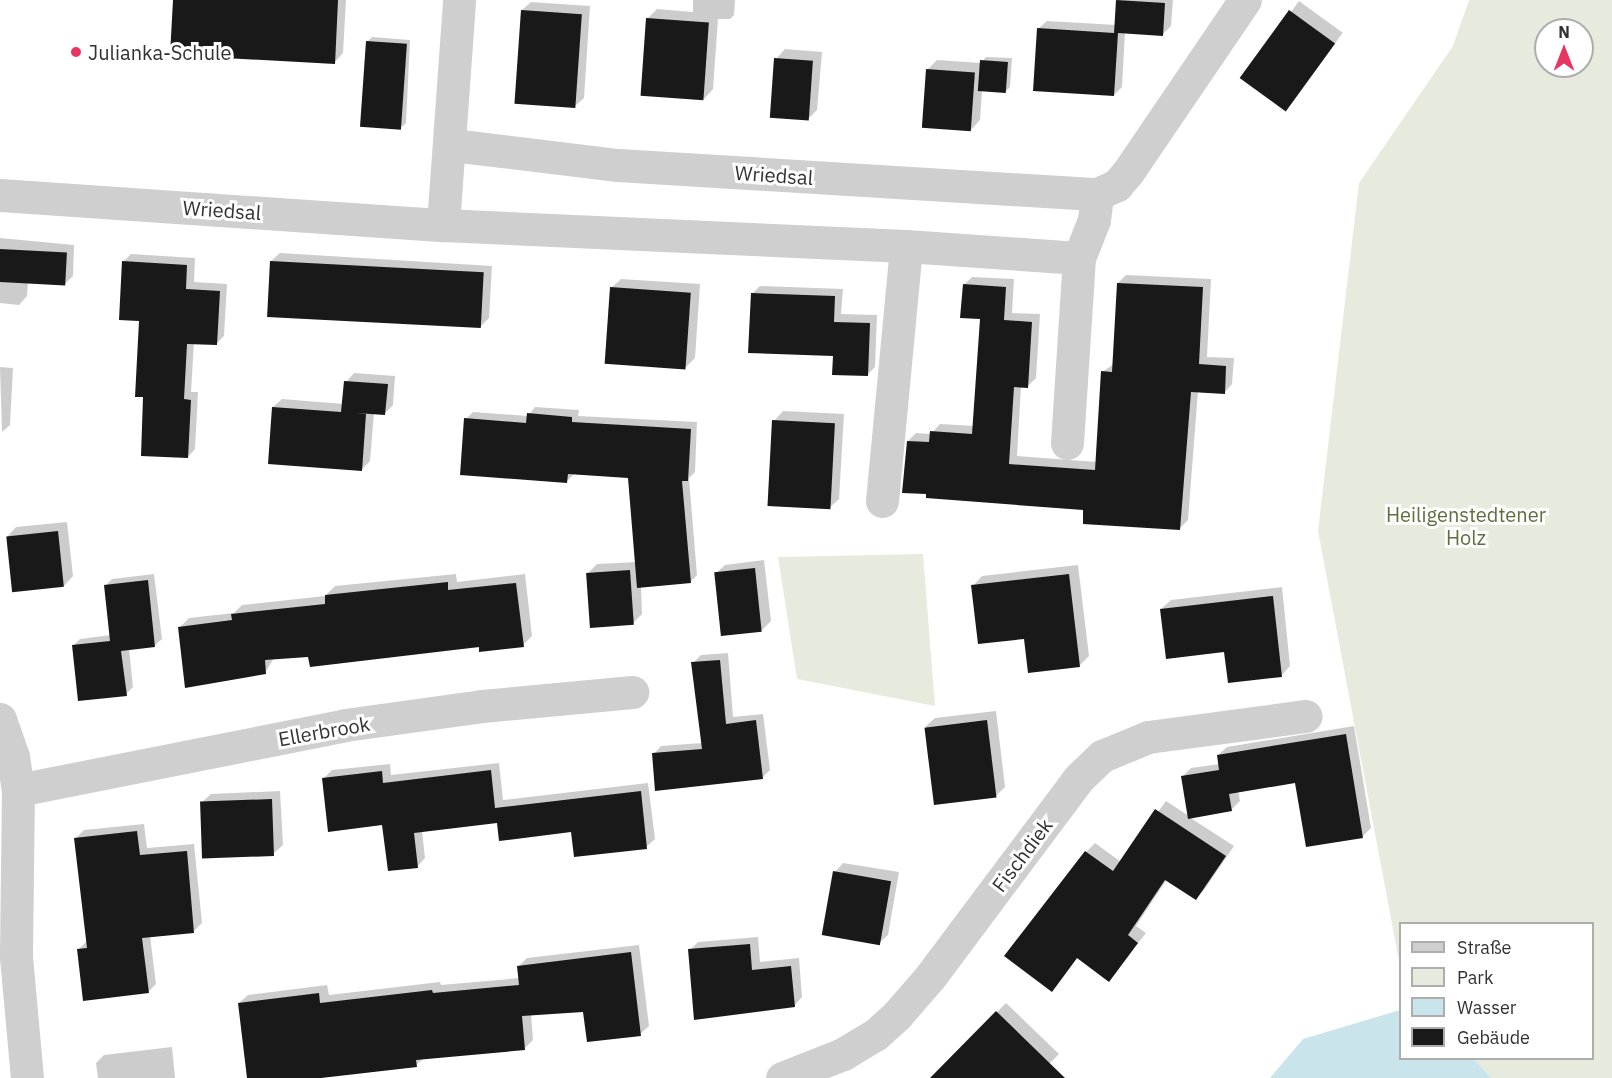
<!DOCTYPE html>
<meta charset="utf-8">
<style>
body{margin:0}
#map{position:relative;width:1612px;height:1078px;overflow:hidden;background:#fff;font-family:"IBM Plex Sans",sans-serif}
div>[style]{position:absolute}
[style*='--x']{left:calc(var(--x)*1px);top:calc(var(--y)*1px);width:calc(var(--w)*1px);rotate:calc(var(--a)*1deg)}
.green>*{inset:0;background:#e7ebdd}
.water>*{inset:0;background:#cae4ec}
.shadow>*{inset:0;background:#0003;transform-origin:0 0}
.building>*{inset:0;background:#191919;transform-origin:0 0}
.minor>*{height:33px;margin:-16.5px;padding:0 16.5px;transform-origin:16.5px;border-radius:16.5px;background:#cfcfcf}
.dots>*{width:16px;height:16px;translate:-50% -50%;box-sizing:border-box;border:3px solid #fff;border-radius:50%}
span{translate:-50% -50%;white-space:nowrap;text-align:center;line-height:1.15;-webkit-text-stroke:6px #fff;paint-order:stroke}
.poi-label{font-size:20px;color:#323232}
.left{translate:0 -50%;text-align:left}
.street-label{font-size:20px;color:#323232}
.park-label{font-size:20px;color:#5d6f3e}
.legend{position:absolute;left:1399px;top:922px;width:195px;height:138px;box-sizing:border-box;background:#fff;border:2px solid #adadad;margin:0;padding:8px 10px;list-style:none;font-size:18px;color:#323232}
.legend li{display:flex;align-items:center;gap:12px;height:30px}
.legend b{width:30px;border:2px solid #adadad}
.north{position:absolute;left:1534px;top:18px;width:60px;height:60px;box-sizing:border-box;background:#fff;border:2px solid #adadad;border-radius:50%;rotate:0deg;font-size:16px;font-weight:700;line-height:24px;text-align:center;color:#323232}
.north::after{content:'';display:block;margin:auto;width:21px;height:27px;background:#e73661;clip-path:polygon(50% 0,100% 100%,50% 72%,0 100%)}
</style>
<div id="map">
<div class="green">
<i style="clip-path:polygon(evenodd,1469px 0,1612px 0,1612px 1078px,1491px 1078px,1474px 1059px,1592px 1058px,1592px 924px,1400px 924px,1400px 966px,1318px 531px,1359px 183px,1453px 46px,1469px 0,1546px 30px,1582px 30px,1582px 66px,1546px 66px,1546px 30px)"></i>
<i style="clip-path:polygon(923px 554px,935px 706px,797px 679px,778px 557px)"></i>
</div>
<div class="water">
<i style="clip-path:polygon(1400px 1010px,1400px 1058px,1474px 1059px,1491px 1078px,1270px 1078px,1303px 1039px)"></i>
</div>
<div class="shadow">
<i style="clip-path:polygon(175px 0,346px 0,343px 53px,334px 63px)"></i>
<i style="clip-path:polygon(693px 0,735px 0,734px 15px,730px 19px,718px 19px,713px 89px,704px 99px,647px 19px,657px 9px,693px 12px)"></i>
<i style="clip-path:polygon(1118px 0,1173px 0,1171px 26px,1163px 34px,1125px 32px,1122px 87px,1114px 95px,1038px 29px,1047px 21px,1116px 25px)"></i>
<i style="left:1299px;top:1px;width:54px;height:96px;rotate:36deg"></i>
<i style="clip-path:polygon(531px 2px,590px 6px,584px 98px,575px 106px,522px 10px)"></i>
<i style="clip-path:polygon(372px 37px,410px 40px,406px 123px,402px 127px,367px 42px)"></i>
<i style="clip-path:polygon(785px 49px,822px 52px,817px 110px,808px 119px,776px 59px)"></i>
<i style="clip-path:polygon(986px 57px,1012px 58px,1010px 87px,1006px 91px,982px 90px,980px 120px,971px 130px,927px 70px,937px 60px,981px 63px)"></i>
<i style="clip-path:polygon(0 238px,74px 245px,73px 276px,65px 284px,28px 282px,27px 296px,19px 305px,0 303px)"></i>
<i style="clip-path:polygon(280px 253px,492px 266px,489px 318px,481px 326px,271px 261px)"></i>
<i style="clip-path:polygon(131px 254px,195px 258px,194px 282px,227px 284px,224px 336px,216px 344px,194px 342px,191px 392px,198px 392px,195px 449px,188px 457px,145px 396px,141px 320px,123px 262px)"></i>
<i style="clip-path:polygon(1126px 275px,1211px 279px,1207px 357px,1234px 358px,1232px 384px,1224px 393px,1198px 391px,1188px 520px,1180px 528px,1085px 509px,908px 441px,916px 433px,931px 434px,940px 424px,975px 426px,982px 318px,964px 285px,972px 277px,1014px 279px,1012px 313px,1040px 314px,1036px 378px,1028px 386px,1021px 386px,1017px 456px,1097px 462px,1102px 372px,1114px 364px,1118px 283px)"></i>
<i style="clip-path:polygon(621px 279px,700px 284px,695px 358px,686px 367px,611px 288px)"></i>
<i style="clip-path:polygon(760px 286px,843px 289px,841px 314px,877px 315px,875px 367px,867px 375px,834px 354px,752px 294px)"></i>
<i style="clip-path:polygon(0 367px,13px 368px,10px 425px,2px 432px)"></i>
<i style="clip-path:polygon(354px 373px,395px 376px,393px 405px,384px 414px,374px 413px,370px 461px,361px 470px,273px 407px,282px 399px,344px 404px,346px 382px)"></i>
<i style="clip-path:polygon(535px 407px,579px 410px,578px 416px,697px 422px,695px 472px,689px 478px,697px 575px,690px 582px,641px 586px,642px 614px,633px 623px,588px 573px,597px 564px,637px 562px,630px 476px,574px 474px,567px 481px,466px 419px,473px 412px,528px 416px)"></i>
<i style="clip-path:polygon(783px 411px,844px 414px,839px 499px,829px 508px,774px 421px)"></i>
<i style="clip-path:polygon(67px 522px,73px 576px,64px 586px,7px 537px,16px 527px)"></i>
<i style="clip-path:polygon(764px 560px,771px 621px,762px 630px,715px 574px,725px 565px)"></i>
<i style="clip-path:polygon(1078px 565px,1089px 656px,1079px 666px,1025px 638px,973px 586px,982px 576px)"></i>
<i style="clip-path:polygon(154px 574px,162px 639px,154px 646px,129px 649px,133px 687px,126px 694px,73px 646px,80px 639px,111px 635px,105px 586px,112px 579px)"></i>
<i style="clip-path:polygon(456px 574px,457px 582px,525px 574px,532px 636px,523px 645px,274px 658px,265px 673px,180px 627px,189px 618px,234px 613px,242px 605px,325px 596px,335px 586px)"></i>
<i style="clip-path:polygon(1282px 587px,1290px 666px,1281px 676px,1225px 651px,1161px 609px,1171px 600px)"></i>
<i style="clip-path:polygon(728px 653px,733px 717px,763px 714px,770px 770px,762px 778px,654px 754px,661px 746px,702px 743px,693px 663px,701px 655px)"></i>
<i style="clip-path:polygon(996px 711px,1005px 787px,996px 796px,925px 727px,935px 718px)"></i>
<i style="clip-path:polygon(1354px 726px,1371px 828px,1363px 836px,1296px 781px,1238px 791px,1240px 801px,1231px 810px,1189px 817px,1234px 846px,1204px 890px,1196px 898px,1167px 879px,1136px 926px,1146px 933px,1108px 980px,1078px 957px,1060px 981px,1086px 852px,1095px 843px,1121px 862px,1166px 801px,1189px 816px,1182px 777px,1191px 768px,1220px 764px,1218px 755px,1227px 747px)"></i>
<i style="clip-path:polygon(499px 763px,503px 800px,648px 783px,655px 839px,646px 847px,572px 830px,498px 822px,422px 831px,425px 858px,417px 867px,383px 824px,323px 779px,332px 770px,390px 764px,391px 775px)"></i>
<i style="clip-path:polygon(280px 791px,283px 845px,273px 854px,201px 803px,211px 794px)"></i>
<i style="clip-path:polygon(144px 824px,147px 848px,194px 844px,202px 923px,194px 931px,150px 936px,156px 984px,148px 992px,79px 949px,87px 941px,76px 838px,84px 830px)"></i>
<i style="clip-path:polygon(843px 863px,899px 872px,888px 935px,879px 943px,835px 872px)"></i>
<i style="clip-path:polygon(758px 937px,760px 962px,799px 958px,802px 997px,794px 1006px,690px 950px,698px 942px)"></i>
<i style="clip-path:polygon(639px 945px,649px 1026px,640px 1034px,584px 1010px,531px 1014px,533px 1040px,525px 1048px,424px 1058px,416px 1065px,300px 1078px,248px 1078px,239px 1003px,248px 995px,327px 985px,329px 995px,440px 982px,441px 985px,520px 978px,519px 966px,527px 958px)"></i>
<i style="clip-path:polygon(1006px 1003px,1059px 1054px,1035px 1078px,945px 1078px,938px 1072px)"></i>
<i style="clip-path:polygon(172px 1047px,175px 1078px,98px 1078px,96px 1063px,104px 1055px)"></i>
</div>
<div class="building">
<i style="clip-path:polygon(173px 0,338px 0,335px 64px,170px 55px)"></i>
<i style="clip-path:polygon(1116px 0,1165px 3px,1163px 36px,1118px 33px,1114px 96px,1033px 91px,1037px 28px,1114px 33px)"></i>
<i style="left:521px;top:10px;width:61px;height:94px;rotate:4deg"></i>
<i style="left:1289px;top:10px;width:57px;height:84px;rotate:36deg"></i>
<i style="left:646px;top:18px;width:63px;height:78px;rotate:4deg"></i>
<i style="left:366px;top:41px;width:41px;height:86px;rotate:4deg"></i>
<i style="left:774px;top:58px;width:39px;height:60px;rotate:4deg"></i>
<i style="left:980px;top:60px;width:28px;height:31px;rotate:4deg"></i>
<i style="left:926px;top:69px;width:49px;height:59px;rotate:4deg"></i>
<i style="left:0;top:249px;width:67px;height:33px;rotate:3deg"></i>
<i style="clip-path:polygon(122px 261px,187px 265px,186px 289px,220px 291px,217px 345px,187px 344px,184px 399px,191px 400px,188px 458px,141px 456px,143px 397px,135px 397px,139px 321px,119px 320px)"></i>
<i style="left:270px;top:261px;width:214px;height:56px;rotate:3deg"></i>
<i style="clip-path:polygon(1117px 283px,1203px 287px,1199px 364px,1226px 366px,1225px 394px,1191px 392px,1180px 530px,1083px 524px,1083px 510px,926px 498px,926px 494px,902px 493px,907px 441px,929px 442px,930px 431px,972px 434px,980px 319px,960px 318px,963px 284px,1006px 287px,1004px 320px,1032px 322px,1028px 388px,1014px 387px,1009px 464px,1095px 470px,1101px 371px,1112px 372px)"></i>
<i style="left:610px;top:287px;width:81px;height:77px;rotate:4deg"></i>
<i style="clip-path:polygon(751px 293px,835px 296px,834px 322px,870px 323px,868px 376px,832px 375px,833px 356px,748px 353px)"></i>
<i style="clip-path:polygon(344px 381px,388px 384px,385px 415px,356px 413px,366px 414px,362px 471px,268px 464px,272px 407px,341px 412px)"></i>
<i style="clip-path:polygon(527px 413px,572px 417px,572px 422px,691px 429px,688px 481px,682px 481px,691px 583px,637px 588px,628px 478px,568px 474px,567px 483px,460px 475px,464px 418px,526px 423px)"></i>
<i style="left:772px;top:420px;width:63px;height:86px;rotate:3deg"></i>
<i style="left:58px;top:531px;width:56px;height:52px;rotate:84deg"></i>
<i style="left:755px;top:568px;width:64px;height:41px;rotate:84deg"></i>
<i style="left:630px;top:570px;width:55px;height:44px;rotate:86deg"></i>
<i style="clip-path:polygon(1069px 574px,1080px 667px,1028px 673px,1024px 639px,978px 644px,971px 585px)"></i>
<i style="clip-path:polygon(148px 580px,155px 647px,121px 651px,127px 696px,78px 701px,72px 645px,110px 641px,104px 585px)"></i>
<i style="clip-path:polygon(448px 582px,448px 590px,516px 583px,524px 647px,479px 652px,479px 647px,310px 667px,308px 657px,265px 660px,266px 674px,185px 688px,178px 627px,232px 620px,231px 614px,325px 604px,325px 595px)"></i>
<i style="clip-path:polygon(1273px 596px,1282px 677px,1228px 683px,1224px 652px,1166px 659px,1160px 609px)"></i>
<i style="clip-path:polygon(720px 660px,726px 724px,756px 720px,763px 779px,655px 791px,652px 753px,702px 749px,691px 662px)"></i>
<i style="left:987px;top:720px;width:78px;height:63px;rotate:83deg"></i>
<i style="clip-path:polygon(1346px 734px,1363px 838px,1306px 847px,1295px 783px,1229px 794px,1232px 811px,1188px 819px,1181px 776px,1219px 770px,1217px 755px)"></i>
<i style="clip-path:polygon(491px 770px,495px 808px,641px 791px,647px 849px,574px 857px,571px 832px,499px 841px,497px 823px,414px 833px,418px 868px,388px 871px,382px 825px,328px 832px,322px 778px,382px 771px,383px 783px)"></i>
<i style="left:272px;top:799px;width:57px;height:72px;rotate:88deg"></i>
<i style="clip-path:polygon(1155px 809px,1226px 856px,1196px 900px,1165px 880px,1128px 935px,1138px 943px,1109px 982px,1077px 958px,1052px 992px,1004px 956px,1085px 851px,1113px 871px)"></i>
<i style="clip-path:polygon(137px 831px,140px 855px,187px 851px,194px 933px,142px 938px,149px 993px,83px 1001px,77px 949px,87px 948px,74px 838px)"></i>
<i style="left:833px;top:871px;width:59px;height:65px;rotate:10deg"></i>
<i style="clip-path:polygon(750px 944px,752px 970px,791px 966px,795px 1007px,694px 1020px,688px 949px)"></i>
<i style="clip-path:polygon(631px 952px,641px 1036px,587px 1042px,583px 1012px,522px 1016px,525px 1050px,416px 1060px,417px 1067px,321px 1078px,247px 1078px,238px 1003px,319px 993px,320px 1003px,432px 990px,433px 993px,519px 985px,517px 966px)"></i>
<i style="clip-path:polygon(996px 1011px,1065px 1078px,930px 1078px)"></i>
</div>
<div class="minor">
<i style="--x:452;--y:145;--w:167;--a:6.9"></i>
<i style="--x:618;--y:165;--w:480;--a:3.5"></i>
<i style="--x:0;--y:195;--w:444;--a:3.9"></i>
<i style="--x:443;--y:225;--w:463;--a:2.6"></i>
<i style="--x:906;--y:246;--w:173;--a:4"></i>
<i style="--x:1079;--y:258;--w:41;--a:-68.5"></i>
<i style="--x:1094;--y:220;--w:26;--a:-83"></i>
<i style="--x:1097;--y:194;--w:22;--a:-24"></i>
<i style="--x:1117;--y:185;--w:17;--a:-50"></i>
<i style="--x:1128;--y:172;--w:208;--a:-55.8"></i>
<i style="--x:443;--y:225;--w:226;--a:-85.9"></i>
<i style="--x:1067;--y:443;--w:185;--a:-86.3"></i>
<i style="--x:882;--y:501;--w:256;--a:-84.6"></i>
<i style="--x:0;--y:719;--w:39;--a:71"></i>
<i style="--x:13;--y:756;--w:34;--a:82"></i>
<i style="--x:18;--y:790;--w:167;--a:90.7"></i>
<i style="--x:16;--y:957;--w:121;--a:84.8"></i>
<i style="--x:18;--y:790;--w:333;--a:-11.2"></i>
<i style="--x:345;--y:725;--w:138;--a:-7.9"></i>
<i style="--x:482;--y:706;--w:151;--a:-5.3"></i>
<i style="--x:782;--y:1078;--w:66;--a:-21.5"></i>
<i style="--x:843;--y:1054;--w:37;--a:-31"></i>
<i style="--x:875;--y:1035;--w:30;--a:-42"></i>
<i style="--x:897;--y:1015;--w:50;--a:-49"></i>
<i style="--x:930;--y:977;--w:249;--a:-53.2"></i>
<i style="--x:1079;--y:778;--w:32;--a:-44"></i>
<i style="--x:1102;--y:756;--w:50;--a:-22.4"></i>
<i style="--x:1148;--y:737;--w:159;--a:-7.6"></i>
</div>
<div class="dots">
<i style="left:76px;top:52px;background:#e73661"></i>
</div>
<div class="poi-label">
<span class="left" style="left:88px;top:52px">Julianka-Schule</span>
</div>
<div class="street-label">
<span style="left:774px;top:175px;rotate:4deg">Wriedsal</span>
<span style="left:222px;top:210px;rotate:4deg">Wriedsal</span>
<span style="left:324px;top:731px;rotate:-10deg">Ellerbrook</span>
<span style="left:1022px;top:855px;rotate:-53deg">Fischdiek</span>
</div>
<div class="park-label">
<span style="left:1466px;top:526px">Heiligenstedtener<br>Holz</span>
</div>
<ul class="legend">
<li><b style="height:8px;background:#cfcfcf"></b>Straße</li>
<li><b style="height:16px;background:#e7ebdd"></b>Park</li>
<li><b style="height:16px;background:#cae4ec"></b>Wasser</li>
<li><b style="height:16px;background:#191919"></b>Gebäude</li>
</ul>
<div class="north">N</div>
</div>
